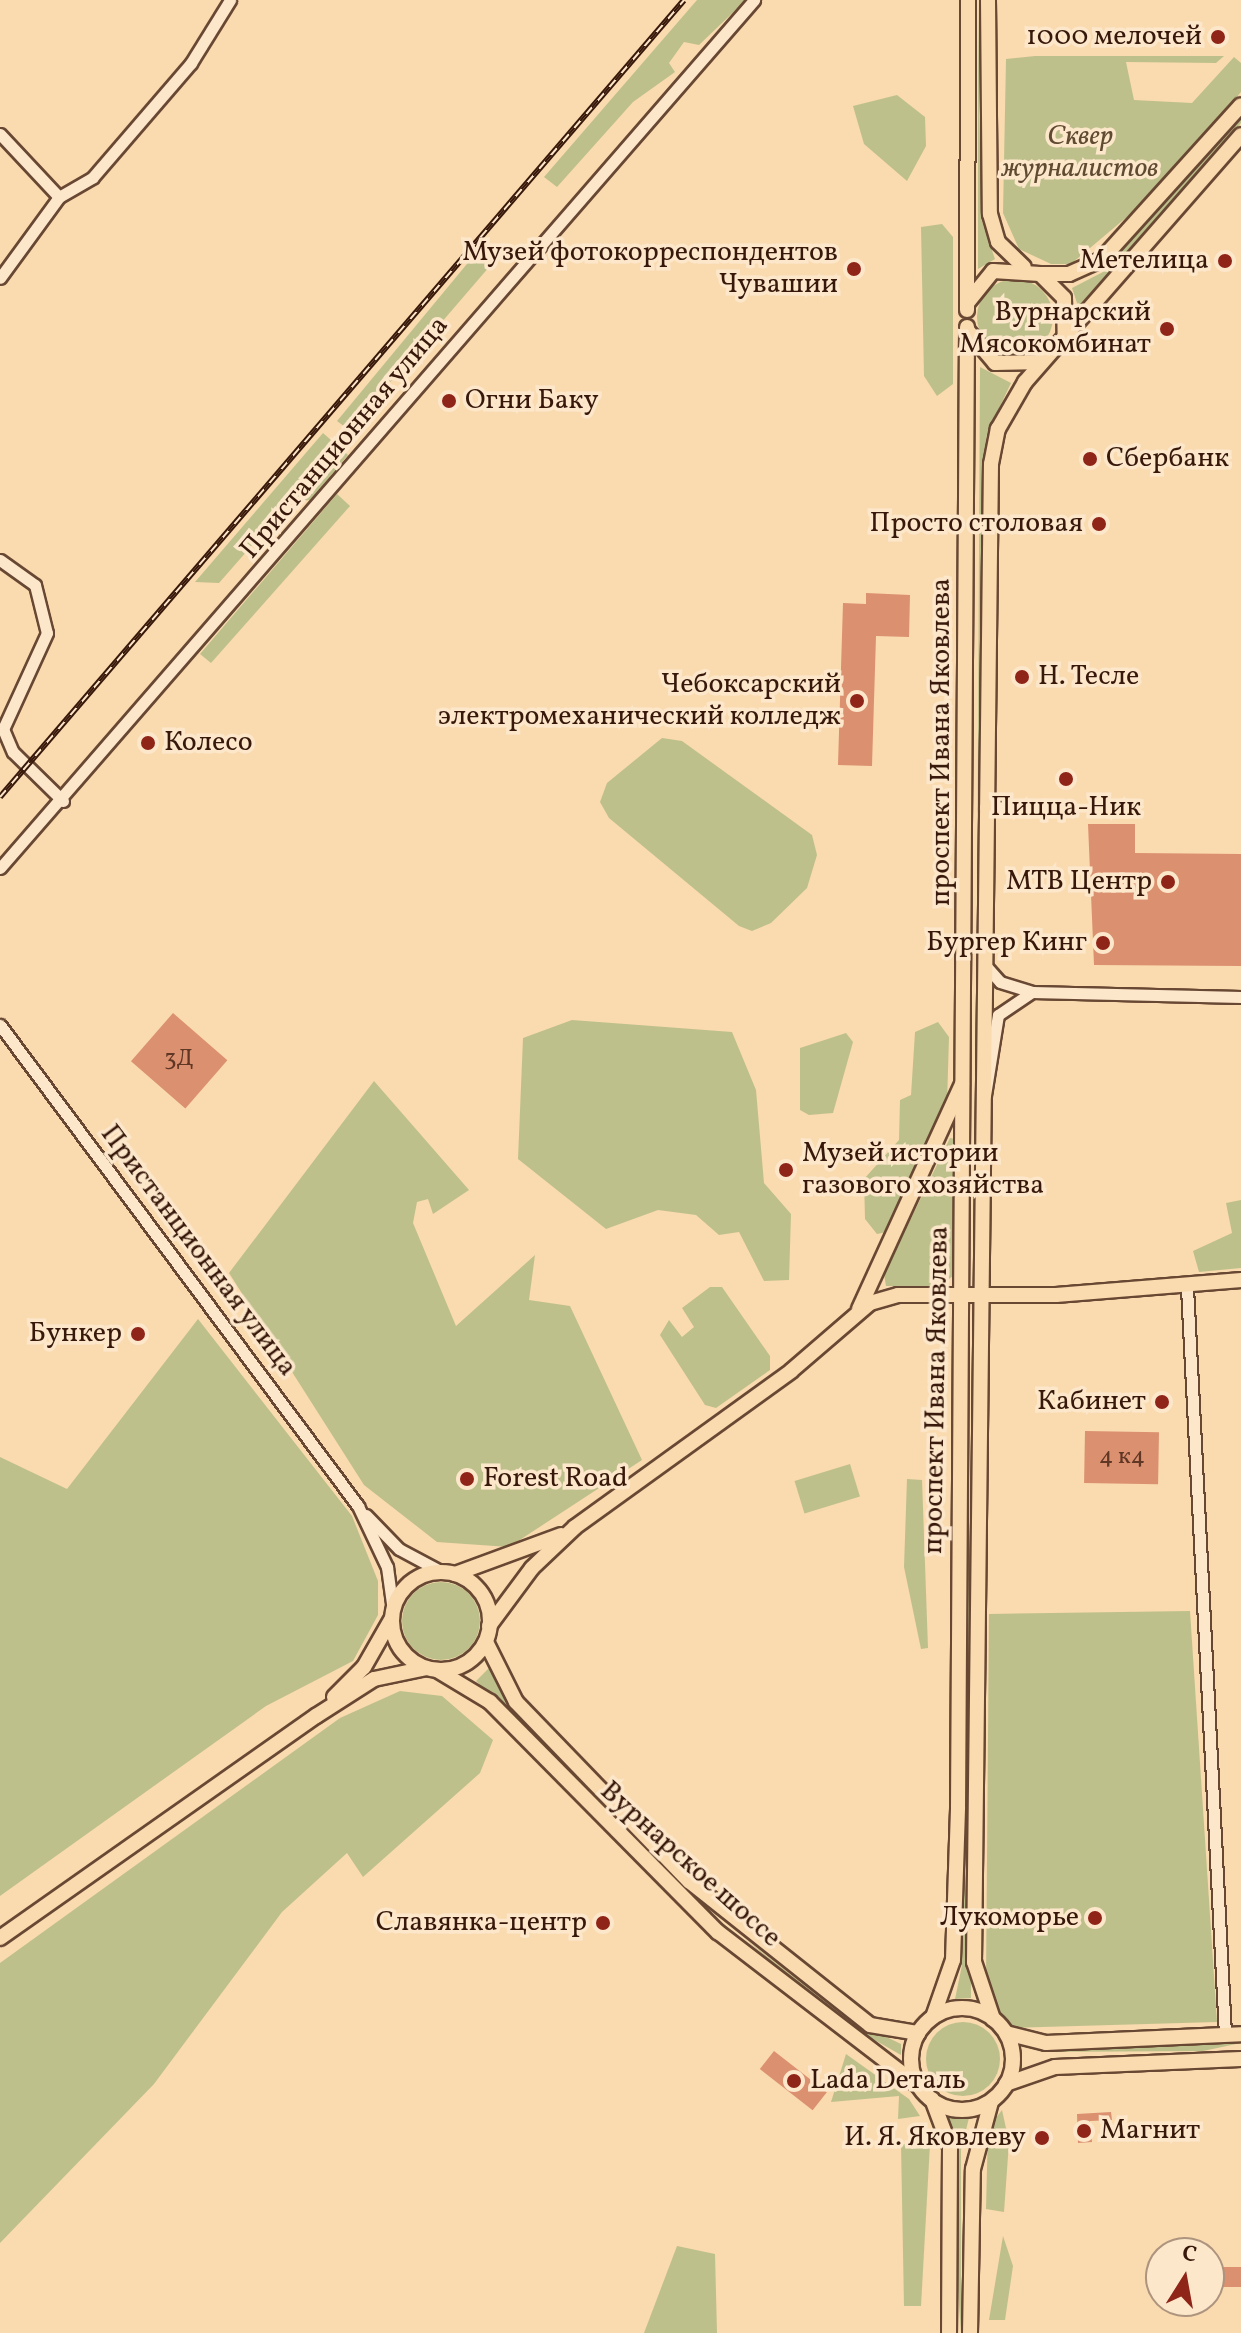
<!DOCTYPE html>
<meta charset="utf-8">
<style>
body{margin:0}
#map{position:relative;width:1241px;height:2333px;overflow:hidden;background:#fadaaf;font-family:Vollkorn,serif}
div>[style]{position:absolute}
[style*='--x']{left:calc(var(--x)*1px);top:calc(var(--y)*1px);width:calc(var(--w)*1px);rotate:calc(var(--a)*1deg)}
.green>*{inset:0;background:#bec08b;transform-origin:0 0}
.round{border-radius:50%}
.building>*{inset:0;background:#db9070;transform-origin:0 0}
.roads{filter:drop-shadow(2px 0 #684833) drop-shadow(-2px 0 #684833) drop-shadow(0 2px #684833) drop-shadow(0 -2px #684833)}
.minor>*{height:11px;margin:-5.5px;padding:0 5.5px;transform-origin:5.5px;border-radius:5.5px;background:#fce7cb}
.major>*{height:14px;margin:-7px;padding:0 7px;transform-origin:7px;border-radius:7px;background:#fadaaf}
.major>.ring{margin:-7px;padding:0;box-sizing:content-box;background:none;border:14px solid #fadaaf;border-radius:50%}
.rail>*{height:6px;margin-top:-3px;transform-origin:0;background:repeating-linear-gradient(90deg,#fce7cb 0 9px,#37180a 0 18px);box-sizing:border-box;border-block:2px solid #37180a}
.dots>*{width:22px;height:22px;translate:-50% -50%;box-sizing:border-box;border:4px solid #fce7cb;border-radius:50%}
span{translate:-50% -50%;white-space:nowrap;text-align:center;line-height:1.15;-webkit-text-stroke:7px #fce7cb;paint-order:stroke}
.number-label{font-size:24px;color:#603624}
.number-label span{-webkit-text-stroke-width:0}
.poi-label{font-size:28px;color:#37180a}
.right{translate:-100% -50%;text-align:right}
.left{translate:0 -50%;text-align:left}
.park-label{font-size:28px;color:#604a31;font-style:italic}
.street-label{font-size:28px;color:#37180a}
.north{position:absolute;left:1145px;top:2237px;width:80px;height:80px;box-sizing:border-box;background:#fce7cb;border:2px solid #ad947e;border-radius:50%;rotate:11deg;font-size:22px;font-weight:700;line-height:32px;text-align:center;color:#37180a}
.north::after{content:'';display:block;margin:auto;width:28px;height:36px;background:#8f2418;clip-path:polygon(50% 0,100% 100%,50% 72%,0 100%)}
</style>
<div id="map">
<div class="green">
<i style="clip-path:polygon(697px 0,746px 0,699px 45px,684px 42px,669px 63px,675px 72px,633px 102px,557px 187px,544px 177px)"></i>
<i style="clip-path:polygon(978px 0,981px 218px,995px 259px,978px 269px)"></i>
<i style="clip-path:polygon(1035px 56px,1224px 56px,1216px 63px,1126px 62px,1134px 100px,1192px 103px,1234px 57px,1241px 63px,1241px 92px,1147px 200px,1071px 264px,1051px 264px,1019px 249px,1003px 213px,1006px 59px)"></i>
<i style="clip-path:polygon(897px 95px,925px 117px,926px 146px,907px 181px,864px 144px,853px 106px)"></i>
<i style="clip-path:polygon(1241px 115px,1241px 123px,1079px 309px,1072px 288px,1103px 272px)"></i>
<i style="clip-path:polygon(942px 224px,953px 237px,953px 384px,937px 396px,924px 376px,921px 227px)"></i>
<i style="clip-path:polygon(481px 247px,496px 259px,349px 430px,337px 421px)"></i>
<i class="round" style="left:977px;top:279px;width:76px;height:76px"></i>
<i style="clip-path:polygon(980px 367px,1011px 383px,987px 434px,983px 468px,975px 1281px)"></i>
<i style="clip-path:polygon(323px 433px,348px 455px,310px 500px,290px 502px,219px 583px,195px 582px)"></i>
<i style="clip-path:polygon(337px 494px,350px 506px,211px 663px,200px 654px)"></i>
<i style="clip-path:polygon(662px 738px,682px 741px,812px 835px,817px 855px,807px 888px,771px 923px,752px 931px,739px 926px,609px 818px,600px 802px,607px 783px)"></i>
<i style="clip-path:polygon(572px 1020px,732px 1032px,756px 1090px,764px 1183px,791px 1214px,789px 1280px,764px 1281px,739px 1232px,719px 1235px,696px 1215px,658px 1210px,606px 1229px,518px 1159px,523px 1038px)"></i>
<i style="clip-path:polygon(938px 1022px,949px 1037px,947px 1104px,891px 1231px,877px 1234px,865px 1219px,864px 1179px,899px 1140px,900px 1100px,911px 1095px,915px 1032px)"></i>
<i style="clip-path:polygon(846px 1033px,853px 1042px,833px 1113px,809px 1115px,800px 1110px,800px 1048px)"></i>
<i style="clip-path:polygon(374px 1081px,469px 1190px,433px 1214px,428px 1199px,417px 1202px,413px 1223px,456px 1326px,535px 1255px,529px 1300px,570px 1306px,642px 1460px,509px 1547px,437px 1542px,364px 1485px,229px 1273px)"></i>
<i style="clip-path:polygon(950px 1138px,956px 1139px,953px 1276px,939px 1286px,886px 1286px,884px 1274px)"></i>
<i style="clip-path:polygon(1241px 1200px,1241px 1268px,1199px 1272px,1193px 1251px,1232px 1233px,1226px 1203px)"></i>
<i style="clip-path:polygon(710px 1287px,722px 1287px,770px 1356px,770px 1370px,716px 1408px,705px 1405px,660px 1335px,669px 1320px,682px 1337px,694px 1327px,682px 1308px)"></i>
<i style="clip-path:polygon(969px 1308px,971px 1998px,955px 1999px,962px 1965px)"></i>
<i style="clip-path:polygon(198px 1319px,352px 1516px,378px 1581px,378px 1615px,353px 1661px,266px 1706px,0 1896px,0 1457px,67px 1489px)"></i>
<i style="left:850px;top:1464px;width:34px;height:58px;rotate:73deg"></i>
<i style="clip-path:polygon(907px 1479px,922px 1480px,928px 1648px,921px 1649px,904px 1567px)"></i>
<i class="round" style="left:402px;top:1582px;width:78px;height:78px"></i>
<i style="clip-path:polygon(1190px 1611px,1217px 2022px,1007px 2028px,989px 2010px,986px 1982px,989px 1614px)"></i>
<i style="clip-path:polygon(490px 1667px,503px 1693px,563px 1766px,476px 1681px)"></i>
<i style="clip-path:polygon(400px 1691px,442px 1696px,493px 1740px,480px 1773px,363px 1877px,347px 1853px,282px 1912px,154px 2084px,0 2243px,0 1963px,340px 1718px)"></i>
<i style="clip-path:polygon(745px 1939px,845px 2017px,901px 2044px,901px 2055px,843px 2022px)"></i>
<i class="round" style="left:926px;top:2022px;width:74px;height:74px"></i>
<i style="clip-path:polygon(1241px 2043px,1203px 2051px,1037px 2052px,1202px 2045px)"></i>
<i style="clip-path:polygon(846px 2054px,909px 2099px,920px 2116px,898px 2119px,899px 2096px,831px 2102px)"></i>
<i style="clip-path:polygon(1002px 2110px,1009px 2142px,1004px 2212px,986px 2209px,988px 2128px)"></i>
<i style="clip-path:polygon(946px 2118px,969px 2118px,961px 2150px,961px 2333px)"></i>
<i style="clip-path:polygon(901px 2144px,930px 2144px,921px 2306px,904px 2306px)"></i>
<i style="clip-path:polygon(1003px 2236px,1013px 2266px,1005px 2320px,989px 2320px)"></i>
<i style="clip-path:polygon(677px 2246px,715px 2254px,717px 2333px,644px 2333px)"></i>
</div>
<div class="building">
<i style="clip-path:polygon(866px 593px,910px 595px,909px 637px,876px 636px,872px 766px,838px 765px,843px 603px,866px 604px)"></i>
<i style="clip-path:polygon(1088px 824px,1135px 824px,1135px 853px,1241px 854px,1241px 966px,1094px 965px)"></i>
<i style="left:173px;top:1013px;width:72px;height:64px;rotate:41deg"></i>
<i style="left:1085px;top:1431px;width:74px;height:52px;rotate:1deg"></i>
<i style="left:774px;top:2051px;width:67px;height:23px;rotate:38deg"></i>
<i style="clip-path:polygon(1111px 2112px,1112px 2120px,1090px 2121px,1092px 2142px,1078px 2143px,1077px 2114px)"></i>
<i style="left:1209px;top:2267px;width:32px;height:20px"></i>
</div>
<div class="roads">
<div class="minor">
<i style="--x:0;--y:134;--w:86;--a:46.9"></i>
<i style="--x:59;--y:197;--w:100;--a:126.1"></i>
<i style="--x:59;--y:197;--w:39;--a:-30"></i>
<i style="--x:93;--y:177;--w:150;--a:-49.3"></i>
<i style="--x:191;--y:63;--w:74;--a:-58.2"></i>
<i style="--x:0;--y:560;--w:43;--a:35.5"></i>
<i style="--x:35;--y:585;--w:49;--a:76"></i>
<i style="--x:47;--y:633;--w:106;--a:114.6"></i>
<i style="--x:3;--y:729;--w:25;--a:67"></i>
<i style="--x:13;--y:752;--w:70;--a:44.4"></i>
<i style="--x:985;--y:807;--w:49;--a:1.2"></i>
<i style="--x:0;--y:868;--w:1150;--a:-49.02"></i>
<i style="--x:984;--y:964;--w:24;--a:48"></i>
<i style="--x:1000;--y:982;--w:34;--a:17"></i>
<i style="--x:1032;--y:992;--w:209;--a:1.4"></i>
<i style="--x:0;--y:1025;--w:600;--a:53.34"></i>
<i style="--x:358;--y:1506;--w:68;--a:64.6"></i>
<i style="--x:387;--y:1567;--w:44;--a:82.2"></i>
<i style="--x:985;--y:1095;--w:81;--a:-80.8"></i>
<i style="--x:998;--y:1015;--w:41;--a:-34.1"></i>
<i style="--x:1187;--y:1287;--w:749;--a:87.09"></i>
<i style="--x:366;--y:1515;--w:47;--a:45.9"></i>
<i style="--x:399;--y:1549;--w:49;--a:28.1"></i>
</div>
<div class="major">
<i style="--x:988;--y:0;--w:214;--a:89.5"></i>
<i style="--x:990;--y:214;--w:29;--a:74"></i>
<i style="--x:998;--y:242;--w:36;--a:44"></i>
<i style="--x:1040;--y:274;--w:29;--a:0"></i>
<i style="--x:1069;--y:274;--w:36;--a:-24"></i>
<i style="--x:1102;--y:259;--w:207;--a:-47.9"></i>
<i style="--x:968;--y:302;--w:40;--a:-51"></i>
<i style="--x:993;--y:271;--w:47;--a:3.7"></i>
<i style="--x:1040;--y:274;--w:34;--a:45"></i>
<i style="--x:1064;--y:298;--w:39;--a:89"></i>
<i style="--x:967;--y:310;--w:310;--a:-89.8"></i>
<i style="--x:968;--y:331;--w:42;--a:49.8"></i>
<i style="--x:995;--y:363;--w:47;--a:-1.2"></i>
<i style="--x:859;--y:1309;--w:247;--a:-65.4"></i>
<i class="ring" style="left:392px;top:1572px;width:84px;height:84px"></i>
<i style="--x:455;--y:1574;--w:113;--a:-20.2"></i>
<i style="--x:489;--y:1626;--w:72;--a:-53.4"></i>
<i style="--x:532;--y:1568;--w:59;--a:-43.6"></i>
<i style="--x:575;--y:1527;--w:266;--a:-35.8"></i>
<i style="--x:791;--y:1371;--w:104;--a:-40.7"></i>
<i style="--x:870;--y:1303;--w:29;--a:-16"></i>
<i style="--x:898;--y:1295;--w:158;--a:0"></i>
<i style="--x:1056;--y:1295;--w:186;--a:-4.6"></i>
<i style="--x:486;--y:1642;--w:67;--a:63.4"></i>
<i style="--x:516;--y:1702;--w:249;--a:46"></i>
<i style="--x:689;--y:1881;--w:231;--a:38.5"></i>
<i style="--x:870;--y:2025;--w:49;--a:9.5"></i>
<i style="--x:437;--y:1670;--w:62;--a:31.1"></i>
<i style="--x:490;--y:1702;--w:324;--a:45.3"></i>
<i style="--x:718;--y:1932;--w:255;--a:37.5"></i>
<i style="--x:334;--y:1697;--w:42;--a:-45"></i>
<i style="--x:364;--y:1667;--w:56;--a:-60.3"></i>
<i style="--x:0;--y:1938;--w:386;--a:-35.1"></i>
<i style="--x:316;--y:1716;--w:69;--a:-32.5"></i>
<i style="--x:374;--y:1679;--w:53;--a:-11.9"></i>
<i class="ring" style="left:911px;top:2008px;width:88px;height:88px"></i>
<i style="--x:933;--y:2017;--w:60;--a:-70.7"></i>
<i style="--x:953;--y:1960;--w:153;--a:-88.1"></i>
<i style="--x:958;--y:1807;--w:1480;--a:-89.65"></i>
<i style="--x:993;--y:2019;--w:60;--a:-108.4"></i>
<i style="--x:974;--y:1962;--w:1498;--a:-89.35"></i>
<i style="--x:991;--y:464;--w:36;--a:-79"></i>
<i style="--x:998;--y:429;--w:54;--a:-60.1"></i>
<i style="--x:1025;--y:382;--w:328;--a:-48.8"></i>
<i style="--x:1006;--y:2033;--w:41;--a:14"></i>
<i style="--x:1046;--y:2043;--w:195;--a:-2.6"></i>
<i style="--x:1006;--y:2084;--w:52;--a:-19.1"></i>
<i style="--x:1055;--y:2067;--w:186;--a:-2.5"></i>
<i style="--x:932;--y:2099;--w:51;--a:69.4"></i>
<i style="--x:950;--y:2147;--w:186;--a:90.3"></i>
<i style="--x:970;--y:2333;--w:164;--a:-89"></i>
<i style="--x:973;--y:2169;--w:69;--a:-75"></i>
</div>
</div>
<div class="rail">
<i style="--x:0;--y:797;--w:1050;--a:-49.36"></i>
</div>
<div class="dots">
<i style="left:1218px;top:37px;background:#8f2418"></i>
<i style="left:1225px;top:261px;background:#8f2418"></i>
<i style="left:854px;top:269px;background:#8f2418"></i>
<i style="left:1167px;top:329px;background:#8f2418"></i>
<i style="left:449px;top:401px;background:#8f2418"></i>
<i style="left:1090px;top:459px;background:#8f2418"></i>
<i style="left:1099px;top:524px;background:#8f2418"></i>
<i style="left:1022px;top:677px;background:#8f2418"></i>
<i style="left:857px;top:701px;background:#8f2418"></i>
<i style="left:148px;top:743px;background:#8f2418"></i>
<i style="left:1066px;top:779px;background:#8f2418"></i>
<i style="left:1168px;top:882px;background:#8f2418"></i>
<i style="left:1103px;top:943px;background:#8f2418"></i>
<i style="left:786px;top:1170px;background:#8f2418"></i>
<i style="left:138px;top:1334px;background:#8f2418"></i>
<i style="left:1162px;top:1402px;background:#8f2418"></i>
<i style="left:467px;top:1479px;background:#8f2418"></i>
<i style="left:1095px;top:1918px;background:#8f2418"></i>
<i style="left:603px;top:1923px;background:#8f2418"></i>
<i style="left:794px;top:2081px;background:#8f2418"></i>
<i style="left:1084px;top:2131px;background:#8f2418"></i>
<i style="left:1042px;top:2138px;background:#8f2418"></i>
</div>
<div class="number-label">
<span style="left:179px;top:1060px">3Д</span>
<span style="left:1122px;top:1458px">4 к4</span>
</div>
<div class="poi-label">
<span class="right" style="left:1202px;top:37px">1000 мелочей</span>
<span class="right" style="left:838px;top:269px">Музей фотокорреспондентов<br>Чувашии</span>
<span class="right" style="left:1209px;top:261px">Метелица</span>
<span class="right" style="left:1151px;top:329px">Вурнарский<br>Мясокомбинат</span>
<span class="left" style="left:465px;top:401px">Огни Баку</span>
<span class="left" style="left:1106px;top:459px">Сбербанк</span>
<span class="right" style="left:1083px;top:524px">Просто столовая</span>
<span class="left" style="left:1038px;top:677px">Н. Тесле</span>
<span class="right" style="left:841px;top:701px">Чебоксарский<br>электромеханический колледж</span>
<span class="left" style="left:164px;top:743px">Колесо</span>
<span style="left:1066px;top:808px">Пицца-Ник</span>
<span class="right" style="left:1152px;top:882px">МТВ Центр</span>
<span class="right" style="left:1087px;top:943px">Бургер Кинг</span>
<span class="left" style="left:802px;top:1170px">Музей истории<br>газового хозяйства</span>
<span class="right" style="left:122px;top:1334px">Бункер</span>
<span class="right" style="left:1146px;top:1402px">Кабинет</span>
<span class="left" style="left:483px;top:1479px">Forest Road</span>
<span class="right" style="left:1079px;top:1918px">Лукоморье</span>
<span class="right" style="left:587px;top:1923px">Славянка-центр</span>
<span class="left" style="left:810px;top:2081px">Lada Dеталь</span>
<span class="left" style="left:1100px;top:2131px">Магнит</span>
<span class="right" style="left:1026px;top:2138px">И. Я. Яковлеву</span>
</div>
<div class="park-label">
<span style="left:1080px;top:153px">Сквер<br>журналистов</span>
</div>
<div class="street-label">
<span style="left:345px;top:438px;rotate:-50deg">Пристанционная улица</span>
<span style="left:942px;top:742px;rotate:-90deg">проспект Ивана Яковлева</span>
<span style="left:198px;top:1251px;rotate:53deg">Пристанционная улица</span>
<span style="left:937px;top:1390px;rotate:-89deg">проспект Ивана Яковлева</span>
<span style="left:690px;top:1865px;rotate:42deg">Вурнарское шоссе</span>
</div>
<div class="north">С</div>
</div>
